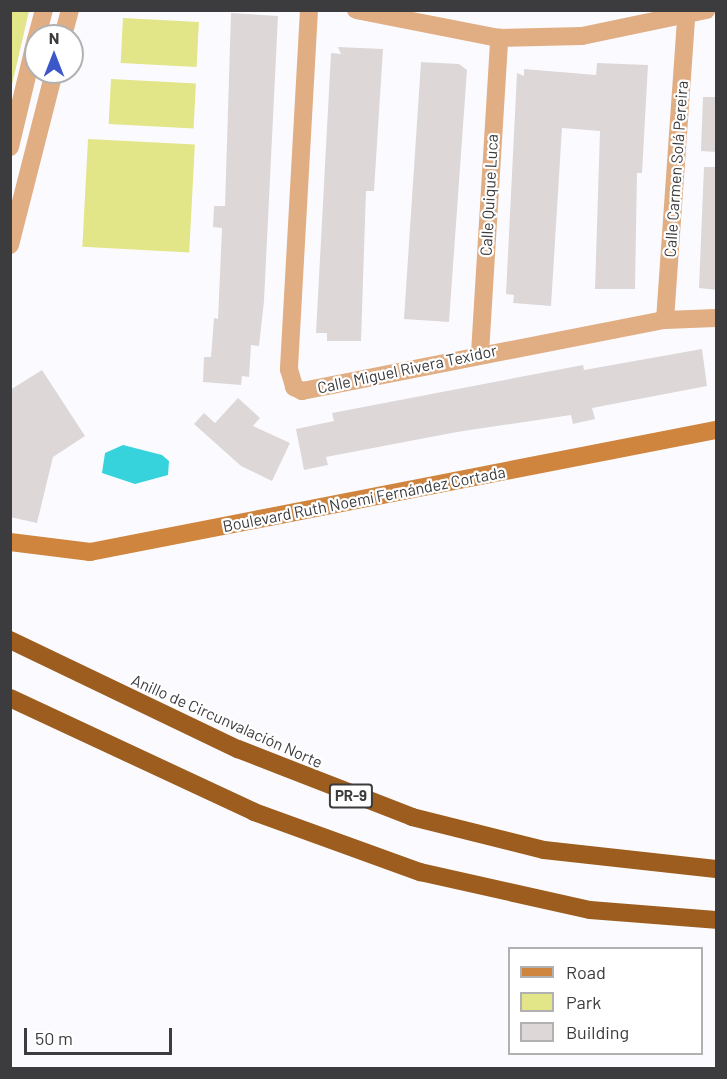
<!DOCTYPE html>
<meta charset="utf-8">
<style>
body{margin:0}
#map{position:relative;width:727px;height:1079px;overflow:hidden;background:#fbfbff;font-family:Barlow,sans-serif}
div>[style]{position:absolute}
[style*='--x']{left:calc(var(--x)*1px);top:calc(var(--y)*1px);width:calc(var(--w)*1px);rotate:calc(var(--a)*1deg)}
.green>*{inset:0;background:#e2e588;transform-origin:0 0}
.water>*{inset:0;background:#36d3dd}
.building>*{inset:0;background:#ddd8d7}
.street>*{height:18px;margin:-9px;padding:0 9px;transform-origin:9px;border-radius:9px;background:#e1ae83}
.secondary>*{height:18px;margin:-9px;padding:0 9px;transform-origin:9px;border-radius:9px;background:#d0853f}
.highway>*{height:18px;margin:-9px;padding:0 9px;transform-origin:9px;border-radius:9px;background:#9c5d1e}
span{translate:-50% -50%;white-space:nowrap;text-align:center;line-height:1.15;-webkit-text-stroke:4.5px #fff;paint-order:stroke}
.shield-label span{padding:2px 4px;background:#fff;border:2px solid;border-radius:4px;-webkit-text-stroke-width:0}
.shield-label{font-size:15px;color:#3c3c3e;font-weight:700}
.street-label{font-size:16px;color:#3c3c3e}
.frame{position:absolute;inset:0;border:12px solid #3c3c3e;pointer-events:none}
.legend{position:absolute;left:508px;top:947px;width:195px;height:108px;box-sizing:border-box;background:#fff;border:2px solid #b1b1b2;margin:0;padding:8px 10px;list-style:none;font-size:18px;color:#3c3c3e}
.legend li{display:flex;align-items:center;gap:12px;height:30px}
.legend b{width:30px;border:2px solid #b1b1b2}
.north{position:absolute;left:24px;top:24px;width:60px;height:60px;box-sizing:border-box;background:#fff;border:2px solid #b1b1b2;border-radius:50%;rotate:0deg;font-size:16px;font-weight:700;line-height:24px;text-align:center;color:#3c3c3e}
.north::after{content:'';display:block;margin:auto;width:21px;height:27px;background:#3b57c9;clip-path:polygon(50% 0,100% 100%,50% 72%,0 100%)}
.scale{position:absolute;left:24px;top:1028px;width:148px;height:27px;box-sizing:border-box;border:3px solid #3c3c3e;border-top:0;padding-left:8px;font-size:18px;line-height:21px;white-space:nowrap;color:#3c3c3e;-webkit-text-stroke:4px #fff;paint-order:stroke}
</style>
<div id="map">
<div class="green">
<i style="clip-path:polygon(11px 10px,29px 11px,11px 89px,10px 11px)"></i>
<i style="left:123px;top:18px;width:76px;height:45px;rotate:3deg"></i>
<i style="left:111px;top:79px;width:85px;height:45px;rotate:3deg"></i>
<i style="left:88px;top:139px;width:107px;height:108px;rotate:3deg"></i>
</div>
<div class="water">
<i style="clip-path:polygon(123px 445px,162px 455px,169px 461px,168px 475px,135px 484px,102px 473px,105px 453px)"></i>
</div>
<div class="building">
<i style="clip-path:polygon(231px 13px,278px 16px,264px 301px,259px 346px,251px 345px,249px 377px,242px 376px,241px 385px,203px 382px,204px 357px,211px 357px,214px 318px,218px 319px,222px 228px,213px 227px,214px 206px,225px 206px)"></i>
<i style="clip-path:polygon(338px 47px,383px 49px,374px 191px,366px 191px,361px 341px,327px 341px,327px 333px,316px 333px,331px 53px,341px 54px)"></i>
<i style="clip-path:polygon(421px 62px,459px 64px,467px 70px,449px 322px,404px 319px)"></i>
<i style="clip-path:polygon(597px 63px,648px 65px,642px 173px,637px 173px,635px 289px,595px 289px,600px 131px,562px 128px,551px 306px,513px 303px,514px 295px,506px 294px,517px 73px,524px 76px,524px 69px,596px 75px)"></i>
<i style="clip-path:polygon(703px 97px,717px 97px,717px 152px,701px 151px)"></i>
<i style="clip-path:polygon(704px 167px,717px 167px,717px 290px,699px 288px)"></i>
<i style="clip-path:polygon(702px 349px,707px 386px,592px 408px,595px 419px,573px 424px,571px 415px,457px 432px,326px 457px,328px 465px,304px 470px,296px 429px,334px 421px,332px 413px,583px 365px,584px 370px)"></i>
<i style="clip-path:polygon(42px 370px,85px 436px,53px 457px,37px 523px,10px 517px,10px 390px)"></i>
<i style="clip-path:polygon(238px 398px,260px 418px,253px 426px,290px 443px,272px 481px,241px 466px,194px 424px,204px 413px,215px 423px)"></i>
</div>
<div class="street">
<i style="--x:309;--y:10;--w:360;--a:93.2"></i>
<i style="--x:289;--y:369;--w:19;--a:74"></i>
<i style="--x:294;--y:387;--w:9;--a:27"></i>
<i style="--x:302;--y:391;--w:370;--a:-11.1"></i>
<i style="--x:665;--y:320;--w:51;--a:-2.2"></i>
<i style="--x:356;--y:10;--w:146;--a:11.1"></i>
<i style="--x:499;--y:38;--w:83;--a:-1.4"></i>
<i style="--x:582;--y:36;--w:127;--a:-11.8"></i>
<i style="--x:37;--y:36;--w:27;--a:-75"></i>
<i style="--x:63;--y:36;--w:27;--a:-75"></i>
<i style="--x:10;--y:147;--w:111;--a:-76.5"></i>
<i style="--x:10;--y:245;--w:179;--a:-75.7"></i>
<i style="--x:665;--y:320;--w:304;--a:-86"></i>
<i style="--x:480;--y:353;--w:316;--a:-86.5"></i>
</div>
<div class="secondary">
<i style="--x:10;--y:542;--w:81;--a:7.1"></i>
<i style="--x:90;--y:552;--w:638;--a:-11.03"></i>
</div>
<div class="highway">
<i style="--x:10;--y:640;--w:253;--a:25.6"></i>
<i style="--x:238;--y:749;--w:187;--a:21.3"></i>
<i style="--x:412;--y:817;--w:136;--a:14"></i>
<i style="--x:544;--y:850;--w:173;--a:6.3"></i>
<i style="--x:10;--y:698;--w:269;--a:25"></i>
<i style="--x:254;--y:812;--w:177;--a:19.9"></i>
<i style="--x:420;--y:872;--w:174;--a:12.6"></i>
<i style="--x:590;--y:910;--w:126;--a:4.5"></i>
</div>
<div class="shield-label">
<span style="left:351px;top:796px">PR-9</span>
</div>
<div class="street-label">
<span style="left:676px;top:169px;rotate:-86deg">Calle Carmen Solá Pereira</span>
<span style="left:489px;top:195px;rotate:-87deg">Calle Quique Luca</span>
<span style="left:407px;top:369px;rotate:-12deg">Calle Miguel Rivera Texidor</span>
<span style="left:364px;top:499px;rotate:-11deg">Boulevard Ruth Noemí Fernández Cortada</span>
<span style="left:227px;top:721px;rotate:24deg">Anillo de Circunvalación Norte</span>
</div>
<div class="frame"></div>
<ul class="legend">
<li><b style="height:8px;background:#d0853f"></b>Road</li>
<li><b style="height:16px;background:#e2e588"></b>Park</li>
<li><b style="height:16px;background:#ddd8d7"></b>Building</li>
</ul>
<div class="north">N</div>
<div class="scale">50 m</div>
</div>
